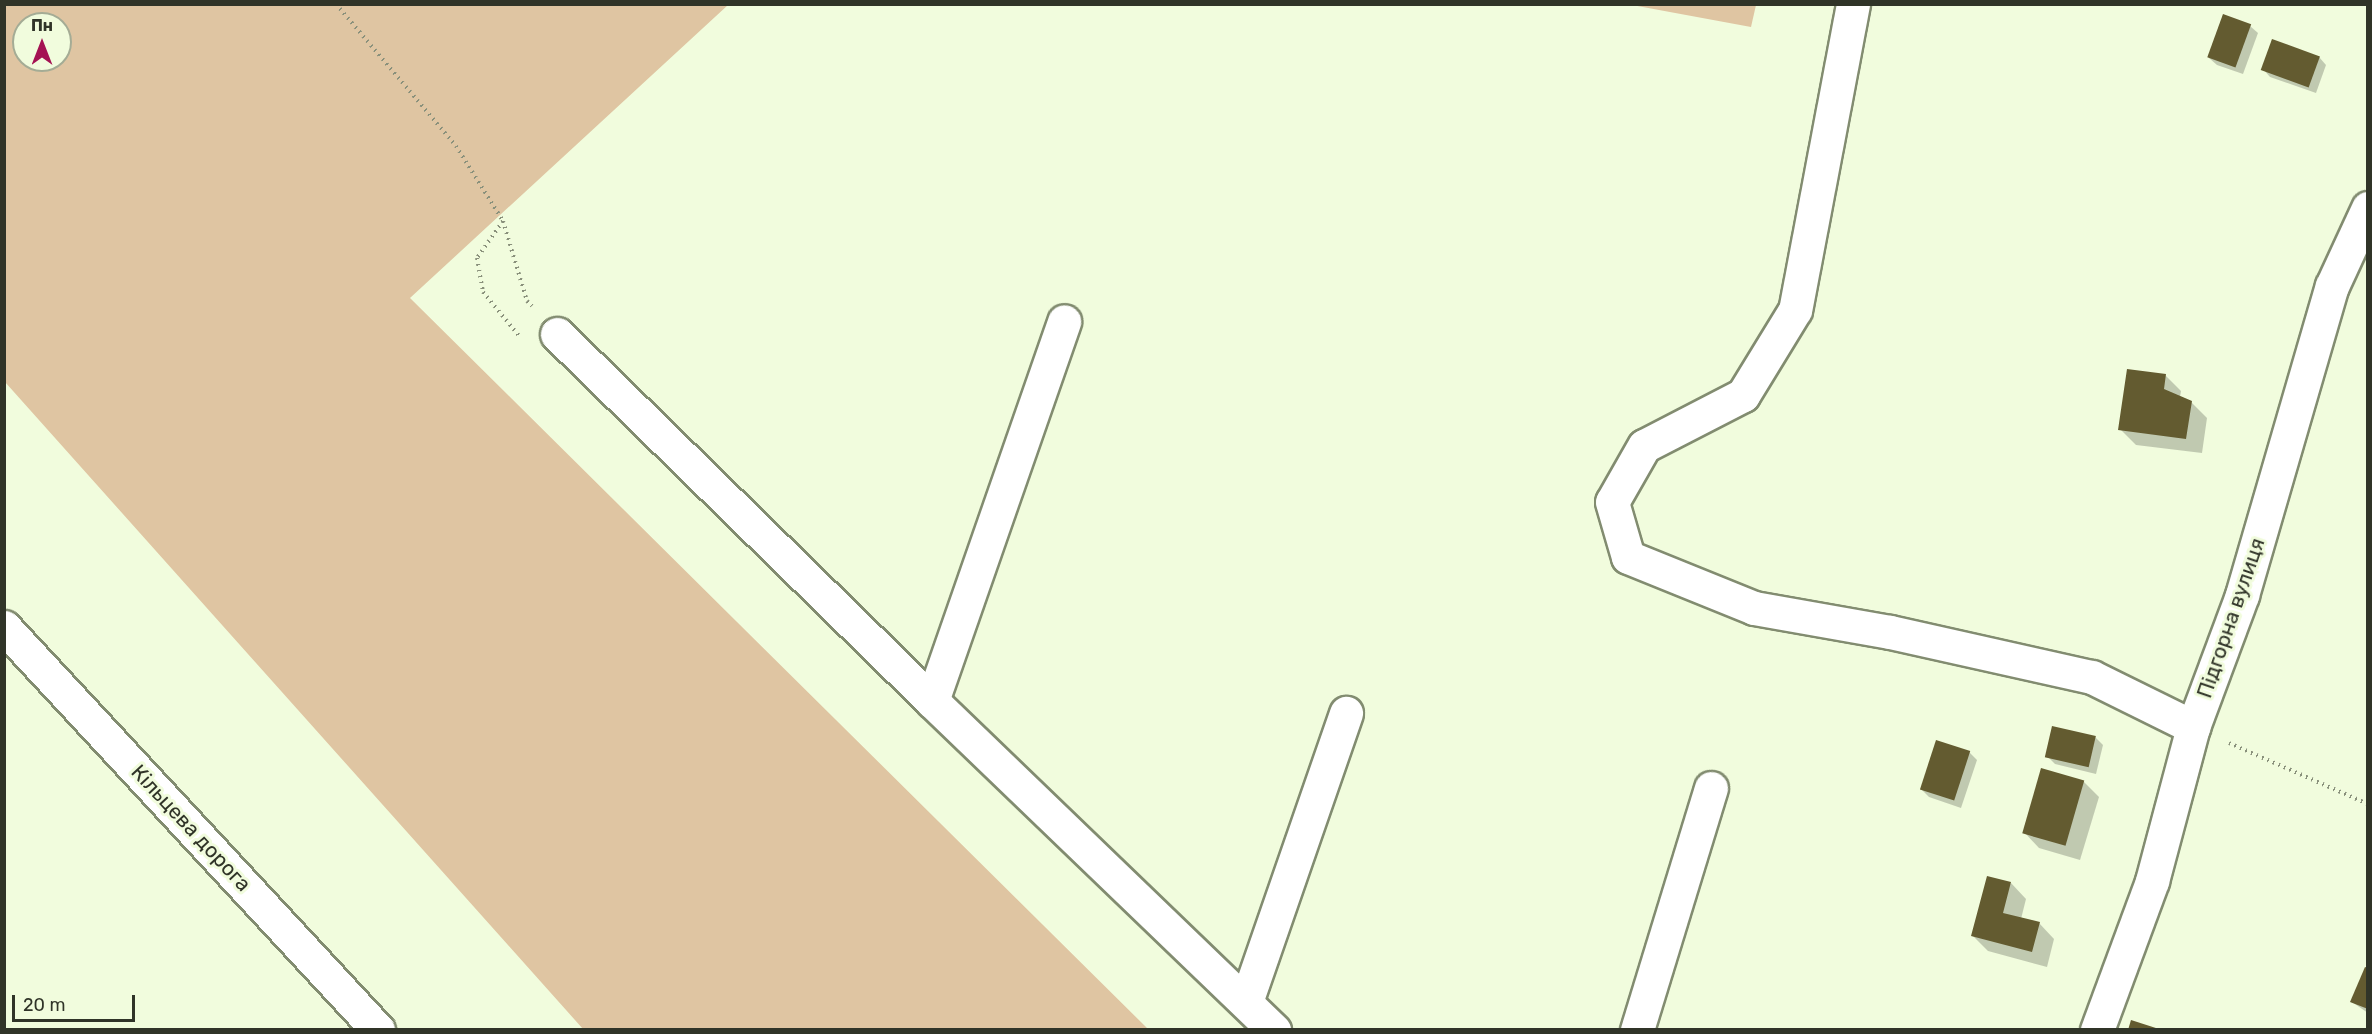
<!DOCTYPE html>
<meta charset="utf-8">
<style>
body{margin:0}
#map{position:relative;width:2372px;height:1034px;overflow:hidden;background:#f1fcdd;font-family:Rubik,sans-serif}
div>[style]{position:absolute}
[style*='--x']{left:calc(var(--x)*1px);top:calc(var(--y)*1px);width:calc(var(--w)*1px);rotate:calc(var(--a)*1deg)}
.green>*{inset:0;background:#dfc5a2}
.shadow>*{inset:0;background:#0003}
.building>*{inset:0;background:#635b30;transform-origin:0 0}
.path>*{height:4px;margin-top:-2px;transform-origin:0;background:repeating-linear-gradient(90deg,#89907b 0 1.5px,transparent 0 6px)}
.roads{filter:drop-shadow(2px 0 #828c70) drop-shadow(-2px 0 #828c70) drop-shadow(0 2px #828c70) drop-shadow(0 -2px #828c70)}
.minor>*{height:33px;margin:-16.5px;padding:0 16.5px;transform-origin:16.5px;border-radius:16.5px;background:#fff}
.trunk>*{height:33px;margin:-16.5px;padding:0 16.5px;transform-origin:16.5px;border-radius:16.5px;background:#fff}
span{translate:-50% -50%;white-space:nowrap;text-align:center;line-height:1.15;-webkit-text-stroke:6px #f1fcdd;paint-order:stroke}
.street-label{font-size:21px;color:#303428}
.frame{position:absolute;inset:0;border:6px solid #303428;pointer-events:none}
.north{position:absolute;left:12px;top:12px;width:60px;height:60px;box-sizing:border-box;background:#f1fcdd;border:2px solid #a4ac95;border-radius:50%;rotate:0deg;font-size:16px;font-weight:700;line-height:24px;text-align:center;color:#303428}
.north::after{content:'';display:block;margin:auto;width:21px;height:27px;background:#a41252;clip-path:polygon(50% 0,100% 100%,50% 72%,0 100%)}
.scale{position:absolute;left:12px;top:995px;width:123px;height:27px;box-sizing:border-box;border:3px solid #303428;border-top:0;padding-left:8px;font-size:18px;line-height:21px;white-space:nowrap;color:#303428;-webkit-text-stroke:4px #f1fcdd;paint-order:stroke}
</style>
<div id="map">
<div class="green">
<i style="clip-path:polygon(evenodd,4px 5px,728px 5px,410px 298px,1148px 1029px,583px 1029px,5px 382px,4px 5px,24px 24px,60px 24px,60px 60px,24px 60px,24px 24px)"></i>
<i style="clip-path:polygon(1632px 5px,1756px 5px,1751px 27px)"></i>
</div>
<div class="shadow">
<i style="clip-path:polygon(2250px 26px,2258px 33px,2243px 74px,2217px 65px,2209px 58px)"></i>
<i style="clip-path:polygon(2319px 57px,2326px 65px,2316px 93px,2270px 77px,2263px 69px)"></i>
<i style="clip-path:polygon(2165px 375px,2181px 391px,2180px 397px,2191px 402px,2207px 418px,2202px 453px,2136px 445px,2120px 429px)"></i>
<i style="clip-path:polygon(2095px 737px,2103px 745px,2096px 774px,2055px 764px,2047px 756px)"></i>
<i style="clip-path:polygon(1969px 752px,1977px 760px,1961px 808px,1929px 797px,1922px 790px)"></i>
<i style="clip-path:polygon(2083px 781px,2099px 797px,2080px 860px,2039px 848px,2024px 832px)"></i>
<i style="clip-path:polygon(2011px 883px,2026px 899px,2021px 919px,2039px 923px,2054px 939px,2047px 967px,1988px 951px,1973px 936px)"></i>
<i style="clip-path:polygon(2368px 970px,2368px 1013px,2352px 1002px)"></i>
</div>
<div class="building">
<i style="left:2223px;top:14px;width:30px;height:46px;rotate:20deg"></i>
<i style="left:2272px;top:39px;width:51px;height:33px;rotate:20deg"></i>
<i style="clip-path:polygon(2127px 369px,2166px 374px,2164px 389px,2192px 401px,2186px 439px,2118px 430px)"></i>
<i style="left:2052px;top:726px;width:45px;height:32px;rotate:13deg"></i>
<i style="left:1936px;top:740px;width:36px;height:52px;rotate:18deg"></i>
<i style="left:2041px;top:768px;width:45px;height:68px;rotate:16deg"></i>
<i style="clip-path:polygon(1987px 876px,2011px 882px,2003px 913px,2040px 922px,2032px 952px,1971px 936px)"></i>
<i style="clip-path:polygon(2365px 967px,2368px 968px,2368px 1009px,2350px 1002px)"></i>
<i style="clip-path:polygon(2131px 1020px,2159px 1029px,2159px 1030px,2128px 1030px)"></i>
</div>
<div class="path">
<i style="--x:336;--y:4;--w:186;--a:49.8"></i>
<i style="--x:456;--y:146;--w:89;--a:57.9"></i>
<i style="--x:503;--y:221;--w:84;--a:73.3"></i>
<i style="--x:527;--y:301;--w:7;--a:45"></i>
<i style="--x:503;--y:221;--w:45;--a:125.1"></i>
<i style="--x:477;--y:258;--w:35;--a:80"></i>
<i style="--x:483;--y:292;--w:58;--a:50.6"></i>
<i style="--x:2229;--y:743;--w:152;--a:23.7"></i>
</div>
<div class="roads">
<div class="minor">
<i style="--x:1853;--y:4;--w:311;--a:100.7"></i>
<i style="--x:1795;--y:310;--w:100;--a:121.5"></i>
<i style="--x:1743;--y:395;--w:111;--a:152.7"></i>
<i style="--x:1644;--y:446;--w:64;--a:119.7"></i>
<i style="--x:1612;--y:502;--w:57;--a:73.8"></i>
<i style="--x:1628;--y:557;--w:136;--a:22"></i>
<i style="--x:1754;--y:608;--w:138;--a:10"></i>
<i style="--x:1890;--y:632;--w:207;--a:12.6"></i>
<i style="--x:2092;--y:677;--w:113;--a:26.3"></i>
<i style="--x:557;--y:334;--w:525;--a:44.38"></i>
<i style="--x:932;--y:701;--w:475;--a:43.9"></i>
<i style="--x:932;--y:701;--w:402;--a:-70.8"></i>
<i style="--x:1246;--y:1002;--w:306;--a:-70.9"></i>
<i style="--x:1637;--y:1030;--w:253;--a:-73"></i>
<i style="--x:2097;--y:1030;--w:159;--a:-69.7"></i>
<i style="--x:2152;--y:881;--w:159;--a:-75.1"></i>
<i style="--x:2193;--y:727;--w:141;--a:-69.6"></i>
<i style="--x:2242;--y:595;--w:322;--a:-73.8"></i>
<i style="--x:2332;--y:286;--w:86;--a:-65.2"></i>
</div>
<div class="trunk">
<i style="--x:4;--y:627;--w:550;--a:47.14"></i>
</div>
</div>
<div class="street-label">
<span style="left:2231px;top:618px;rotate:-71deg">Підгорна вулиця</span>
<span style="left:191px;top:828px;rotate:47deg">Кільцева дорога</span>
</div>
<div class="frame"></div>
<div class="north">Пн</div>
<div class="scale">20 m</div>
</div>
